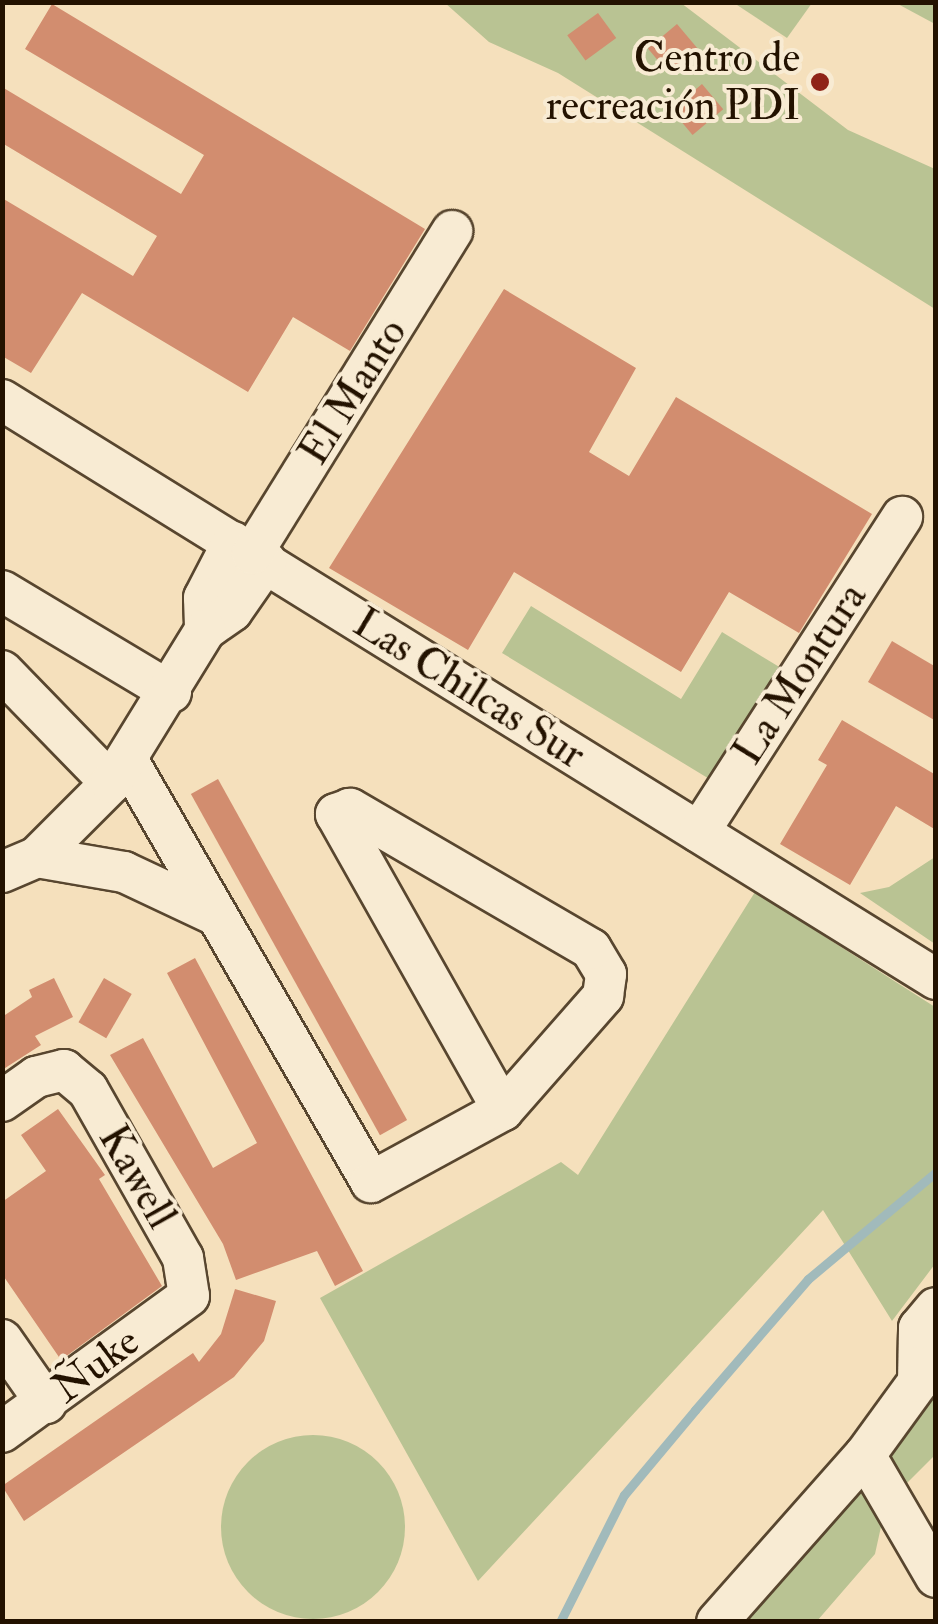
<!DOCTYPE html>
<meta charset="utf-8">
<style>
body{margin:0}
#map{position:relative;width:938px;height:1624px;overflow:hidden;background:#f5e0bc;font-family:"IM FELL Double Pica",serif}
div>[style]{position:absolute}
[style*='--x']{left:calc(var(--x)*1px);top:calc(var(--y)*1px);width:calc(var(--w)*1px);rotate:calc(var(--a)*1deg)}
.green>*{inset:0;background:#b9c393}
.round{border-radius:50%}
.stream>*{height:9px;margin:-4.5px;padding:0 4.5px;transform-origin:4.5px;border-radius:4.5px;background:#a1babb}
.building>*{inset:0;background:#d28d6f;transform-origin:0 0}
.roads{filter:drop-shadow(2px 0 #58462f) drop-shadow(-2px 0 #58462f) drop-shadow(0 2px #58462f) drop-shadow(0 -2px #58462f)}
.minor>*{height:40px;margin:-20px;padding:0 20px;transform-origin:20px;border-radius:20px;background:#f8ebd3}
.dots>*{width:28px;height:28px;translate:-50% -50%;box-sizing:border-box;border:5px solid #f8ebd3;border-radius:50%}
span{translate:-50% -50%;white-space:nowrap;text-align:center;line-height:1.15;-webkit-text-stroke:8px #f8ebd3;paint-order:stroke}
.poi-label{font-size:42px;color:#231200}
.right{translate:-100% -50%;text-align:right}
.street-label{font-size:42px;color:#231200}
.frame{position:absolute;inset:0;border:5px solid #231200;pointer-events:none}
</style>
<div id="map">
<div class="green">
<i style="clip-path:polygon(445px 3px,681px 3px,848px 130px,935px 169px,935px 309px,558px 73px,489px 42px)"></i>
<i style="clip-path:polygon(734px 3px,812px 3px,787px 38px)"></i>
<i style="clip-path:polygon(896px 3px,935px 3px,935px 24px)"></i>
<i style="clip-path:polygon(531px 606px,681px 699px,722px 632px,781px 668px,711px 780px,502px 653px)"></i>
<i style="clip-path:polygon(935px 857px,935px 944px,860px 893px,889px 887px)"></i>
<i style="clip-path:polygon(755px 892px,935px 1007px,935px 1264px,892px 1321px,823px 1210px,478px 1581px,320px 1298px,561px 1162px,578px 1175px)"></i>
<i style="clip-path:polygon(935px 1373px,935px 1455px,886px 1504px,875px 1554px,817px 1621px,696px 1622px,867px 1426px)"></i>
<i class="round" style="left:221px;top:1435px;width:184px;height:184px"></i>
</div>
<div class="stream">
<i style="--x:560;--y:1622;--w:142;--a:-63.3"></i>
<i style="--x:624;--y:1495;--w:111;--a:-50.1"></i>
<i style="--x:695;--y:1410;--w:173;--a:-49.2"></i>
<i style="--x:808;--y:1279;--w:167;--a:-39.9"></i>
</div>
<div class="building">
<i style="clip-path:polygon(52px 4px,425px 229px,350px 351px,293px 317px,248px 392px,82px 293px,31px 373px,2px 356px,2px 198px,133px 276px,157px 236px,2px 143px,2px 87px,181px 194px,204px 155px,25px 49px)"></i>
<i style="left:598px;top:13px;width:31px;height:38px;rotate:54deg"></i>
<i style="left:677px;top:24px;width:33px;height:38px;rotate:50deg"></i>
<i style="left:702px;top:84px;width:33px;height:40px;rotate:50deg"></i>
<i style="clip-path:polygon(504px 289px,636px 368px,589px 452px,629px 476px,676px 397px,872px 514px,799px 633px,729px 592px,681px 672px,514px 572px,468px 650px,329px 568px)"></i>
<i style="clip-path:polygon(892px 641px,936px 667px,936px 721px,868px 682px)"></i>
<i style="clip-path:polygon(842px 720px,936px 775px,936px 830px,896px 806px,850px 885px,780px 844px,827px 765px,818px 760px)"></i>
<i style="left:218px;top:779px;width:390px;height:31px;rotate:61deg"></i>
<i style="clip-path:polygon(195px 958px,363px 1271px,335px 1286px,317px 1251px,236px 1280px,223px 1244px,110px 1055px,143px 1038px,213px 1168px,257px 1143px,167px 973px)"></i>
<i style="clip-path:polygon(54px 978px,73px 1017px,35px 1036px,41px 1045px,2px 1070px,2px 1017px,32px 997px,29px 990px)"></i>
<i style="left:104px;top:978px;width:32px;height:51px;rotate:30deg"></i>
<i style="clip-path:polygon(58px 1109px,105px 1175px,99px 1179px,162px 1286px,61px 1360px,2px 1274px,2px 1202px,46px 1171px,21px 1135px)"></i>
<i style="clip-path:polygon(235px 1289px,276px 1301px,264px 1341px,234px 1377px,24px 1521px,2px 1486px,193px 1353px,199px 1362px,221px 1334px)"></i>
</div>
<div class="roads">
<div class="minor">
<i style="--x:2;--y:400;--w:1099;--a:31.8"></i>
<i style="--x:233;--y:542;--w:63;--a:117.4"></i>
<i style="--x:204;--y:598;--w:32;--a:88"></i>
<i style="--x:205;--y:630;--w:33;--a:-35"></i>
<i style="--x:232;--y:611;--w:60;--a:-55.2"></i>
<i style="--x:252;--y:554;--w:380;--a:-58.2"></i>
<i style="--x:2;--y:591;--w:197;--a:30.9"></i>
<i style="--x:2;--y:671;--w:156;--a:45.8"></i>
<i style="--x:128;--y:761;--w:486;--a:60"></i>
<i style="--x:371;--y:1182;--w:150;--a:-28.6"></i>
<i style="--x:503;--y:1110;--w:152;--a:-48.7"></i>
<i style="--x:603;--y:996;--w:22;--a:-82"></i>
<i style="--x:606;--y:974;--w:29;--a:-121"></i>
<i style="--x:591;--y:949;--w:279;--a:-149.8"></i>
<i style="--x:350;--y:809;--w:15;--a:160"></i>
<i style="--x:336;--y:814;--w:340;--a:60.6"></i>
<i style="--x:699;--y:832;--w:375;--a:-57.2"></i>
<i style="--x:37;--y:857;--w:88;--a:9.8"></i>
<i style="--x:124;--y:872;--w:102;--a:25.1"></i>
<i style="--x:2;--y:872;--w:38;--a:-23"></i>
<i style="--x:37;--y:857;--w:105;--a:-45"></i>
<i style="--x:111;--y:783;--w:180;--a:-58.4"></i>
<i style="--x:2;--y:1101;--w:42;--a:-35.2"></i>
<i style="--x:36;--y:1077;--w:29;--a:-14"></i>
<i style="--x:64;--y:1070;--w:31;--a:40"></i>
<i style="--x:88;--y:1090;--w:193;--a:60.5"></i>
<i style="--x:183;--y:1258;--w:38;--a:81"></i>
<i style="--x:189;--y:1296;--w:231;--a:144"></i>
<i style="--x:2;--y:1340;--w:77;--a:55.1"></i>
<i style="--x:865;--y:1455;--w:141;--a:59.8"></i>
<i style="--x:717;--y:1622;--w:223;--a:-48.5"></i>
<i style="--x:865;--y:1455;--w:90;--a:-54"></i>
<i style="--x:918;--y:1382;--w:54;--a:-88.9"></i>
<i style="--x:919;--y:1328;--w:26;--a:-50"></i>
</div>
</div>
<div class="dots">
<i style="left:820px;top:82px;background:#8f2418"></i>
</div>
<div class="poi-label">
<span class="right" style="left:800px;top:82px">Centro de<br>recreación PDI</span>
</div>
<div class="street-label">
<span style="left:353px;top:392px;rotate:-58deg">El Manto</span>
<span style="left:800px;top:674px;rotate:-57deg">La Montura</span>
<span style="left:469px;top:689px;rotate:32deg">Las Chilcas Sur</span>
<span style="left:137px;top:1177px;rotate:60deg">Kawell</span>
<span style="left:96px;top:1365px;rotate:-37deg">Ñuke</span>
</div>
<div class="frame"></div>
</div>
